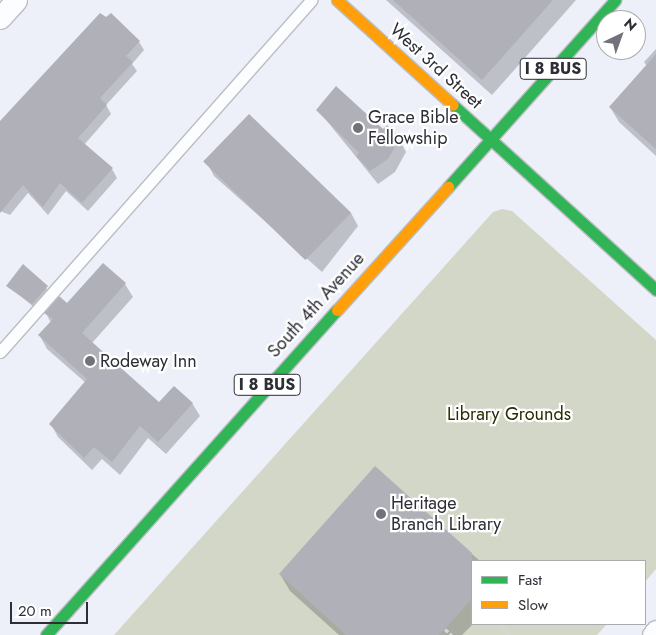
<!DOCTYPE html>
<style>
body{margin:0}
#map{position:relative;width:656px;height:635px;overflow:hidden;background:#eef0f9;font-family:Jost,sans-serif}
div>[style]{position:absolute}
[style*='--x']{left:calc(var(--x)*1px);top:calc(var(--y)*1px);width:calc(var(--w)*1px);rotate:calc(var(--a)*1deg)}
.green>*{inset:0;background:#d3d7c8}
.shadow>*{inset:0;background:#0003}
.building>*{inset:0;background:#afb0b8;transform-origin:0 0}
.path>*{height:3px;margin-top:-1.5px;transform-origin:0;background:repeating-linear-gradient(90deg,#d6d6da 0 4px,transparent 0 6.5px)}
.roads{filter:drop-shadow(1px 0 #bbbdc5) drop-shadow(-1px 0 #bbbdc5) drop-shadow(0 1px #bbbdc5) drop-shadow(0 -1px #bbbdc5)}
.lane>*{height:11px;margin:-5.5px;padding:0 5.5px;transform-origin:5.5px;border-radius:5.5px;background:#fcfdfe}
.street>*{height:21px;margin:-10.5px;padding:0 10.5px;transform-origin:10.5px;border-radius:10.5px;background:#fcfdfe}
.fast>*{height:11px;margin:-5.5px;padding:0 5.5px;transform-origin:5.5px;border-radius:5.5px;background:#30b455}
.slow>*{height:11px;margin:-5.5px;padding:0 5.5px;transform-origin:5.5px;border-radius:5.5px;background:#ff9f0a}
.dots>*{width:14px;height:14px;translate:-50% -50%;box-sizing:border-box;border:2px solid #fff;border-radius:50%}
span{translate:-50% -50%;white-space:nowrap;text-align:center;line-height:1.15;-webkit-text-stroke:4.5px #fff;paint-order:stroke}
.shield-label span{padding:1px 4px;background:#fff;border:1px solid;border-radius:4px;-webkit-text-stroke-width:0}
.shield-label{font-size:16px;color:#2d2e36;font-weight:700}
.street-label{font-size:18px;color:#2d2e36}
.poi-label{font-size:18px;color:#2d2e36}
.left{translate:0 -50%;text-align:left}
.park-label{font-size:18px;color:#292d00}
.legend{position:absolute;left:471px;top:560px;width:175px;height:65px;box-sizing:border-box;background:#fff;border:1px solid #ababaf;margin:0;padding:6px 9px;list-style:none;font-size:15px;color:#2d2e36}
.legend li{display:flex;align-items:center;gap:10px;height:25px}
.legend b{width:25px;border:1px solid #ababaf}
.north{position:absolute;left:596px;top:10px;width:50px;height:50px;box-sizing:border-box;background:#fff;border:1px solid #ababaf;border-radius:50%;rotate:42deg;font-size:14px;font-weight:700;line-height:20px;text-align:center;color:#2d2e36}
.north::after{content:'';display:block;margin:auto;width:18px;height:22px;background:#71727a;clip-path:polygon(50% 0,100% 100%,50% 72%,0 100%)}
.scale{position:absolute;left:10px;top:602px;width:78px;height:22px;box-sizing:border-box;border:2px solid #2d2e36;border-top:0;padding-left:6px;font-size:15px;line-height:18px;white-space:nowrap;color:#2d2e36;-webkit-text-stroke:4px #fff;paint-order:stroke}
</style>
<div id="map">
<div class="green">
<i style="clip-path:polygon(502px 209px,512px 211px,656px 340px,656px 569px,645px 582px,645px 561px,472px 561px,472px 624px,607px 624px,597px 635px,114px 635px,493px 212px)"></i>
</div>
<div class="shadow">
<i style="clip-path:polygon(386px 0,576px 0,492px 95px)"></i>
<i style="clip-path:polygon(139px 42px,144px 50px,132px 64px,137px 71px,106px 105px,111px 114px,84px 145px,112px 169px,117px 178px,88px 211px,66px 191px,48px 215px,28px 193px,10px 215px,0 211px,0 124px)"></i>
<i style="clip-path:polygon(656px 49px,656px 156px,619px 122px,610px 107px,647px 66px,644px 62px)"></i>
<i style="clip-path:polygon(318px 110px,399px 139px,406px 152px,395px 172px,378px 184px)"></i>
<i style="clip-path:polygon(207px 163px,351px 213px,358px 226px,322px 272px,214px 176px)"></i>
<i style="clip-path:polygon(103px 264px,125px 284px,133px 297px,92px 343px,159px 403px,192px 403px,200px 416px,166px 454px,148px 438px,120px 475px,102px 459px,92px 470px,58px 437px,51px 424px,86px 383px,47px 349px,40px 336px,51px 323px,46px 313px,67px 305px)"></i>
<i style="clip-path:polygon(24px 266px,49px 291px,35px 308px,8px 286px)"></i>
<i style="clip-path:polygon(375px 468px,480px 561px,472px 561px,473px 624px,462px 635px,339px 635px,290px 591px,280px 574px)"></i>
</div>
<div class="building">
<i style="clip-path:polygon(393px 0,553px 0,482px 80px)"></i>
<i style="clip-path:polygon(100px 13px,106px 17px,111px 13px,140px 41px,126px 56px,133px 62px,100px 98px,107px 105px,78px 138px,113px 168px,82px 203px,60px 183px,43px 207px,23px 185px,0 213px,0 121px)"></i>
<i style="clip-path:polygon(656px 54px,656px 149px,609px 107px)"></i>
<i style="clip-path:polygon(336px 86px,383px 129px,387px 125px,400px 138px,388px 159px,370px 171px,356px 156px,359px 153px,316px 110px)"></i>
<i style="left:249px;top:114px;width:142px;height:66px;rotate:44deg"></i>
<i style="clip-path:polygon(103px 263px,126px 283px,82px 333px,159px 402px,174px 386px,193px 403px,158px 442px,140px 426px,112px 462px,94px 447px,84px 458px,49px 424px,87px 379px,38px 335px,53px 319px,44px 313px,59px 296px,67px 303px)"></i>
<i style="clip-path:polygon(23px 264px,48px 286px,32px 304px,6px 286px)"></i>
<i style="clip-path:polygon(375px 466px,472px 553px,472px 599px,439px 635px,346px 635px,279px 574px)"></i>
</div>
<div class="path">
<i style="--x:500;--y:624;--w:14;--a:51"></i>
<i style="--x:445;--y:629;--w:9;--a:41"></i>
</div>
<div class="roads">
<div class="lane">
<i style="--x:0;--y:352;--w:470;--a:-48.5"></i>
</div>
<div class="street">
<i style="--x:0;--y:18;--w:24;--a:-48"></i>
<i style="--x:653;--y:635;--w:5;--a:-53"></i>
</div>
<div class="fast">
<i style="--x:453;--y:105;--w:275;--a:42.3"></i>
<i style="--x:448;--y:187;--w:251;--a:-48.2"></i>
<i style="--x:46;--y:635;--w:436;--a:-48.2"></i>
</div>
<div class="slow">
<i style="--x:337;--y:0;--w:156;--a:42.2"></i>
<i style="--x:337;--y:310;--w:166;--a:-47.9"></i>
</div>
</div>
<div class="dots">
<i style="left:358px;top:128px;background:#71727a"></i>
<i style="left:90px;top:361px;background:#71727a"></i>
<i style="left:381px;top:514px;background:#71727a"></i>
</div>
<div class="shield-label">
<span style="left:553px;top:69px">I 8 BUS</span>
<span style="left:267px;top:385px">I 8 BUS</span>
</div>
<div class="street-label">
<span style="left:436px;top:66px;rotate:42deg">West 3rd Street</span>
<span style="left:316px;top:305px;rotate:-48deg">South 4th Avenue</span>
</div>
<div class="poi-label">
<span class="left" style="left:368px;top:128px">Grace Bible<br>Fellowship</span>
<span class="left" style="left:100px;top:361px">Rodeway Inn</span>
<span class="left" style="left:391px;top:514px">Heritage<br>Branch Library</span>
</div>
<div class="park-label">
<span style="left:509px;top:414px">Library Grounds</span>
</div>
<ul class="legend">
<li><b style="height:6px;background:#30b455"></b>Fast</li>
<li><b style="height:6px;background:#ff9f0a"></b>Slow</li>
</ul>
<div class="north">N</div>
<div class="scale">20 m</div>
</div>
